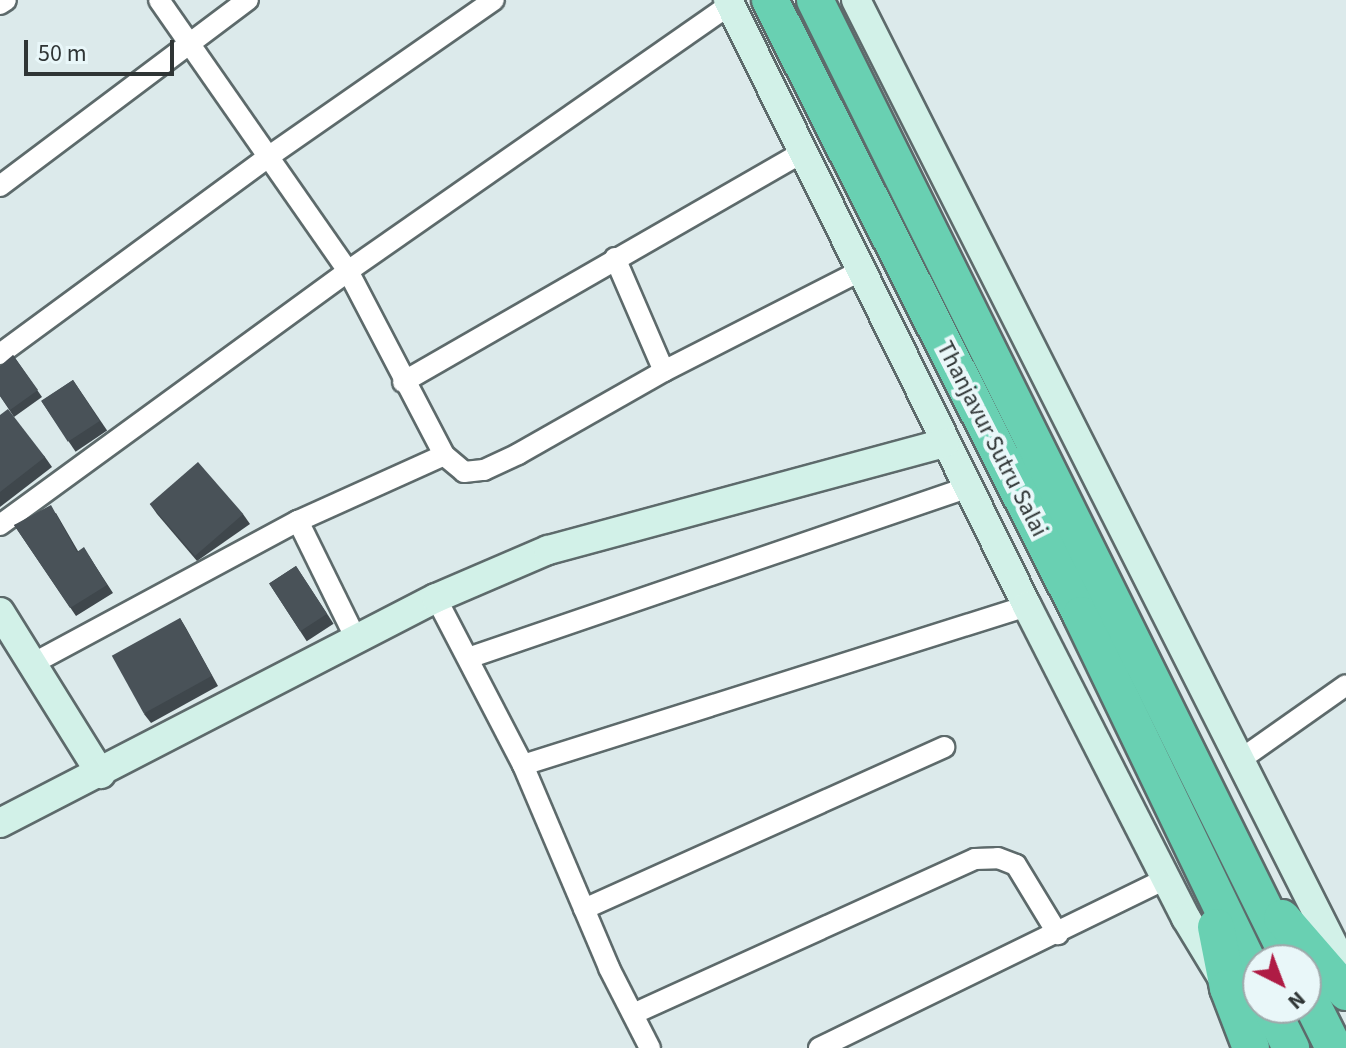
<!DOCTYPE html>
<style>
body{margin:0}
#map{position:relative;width:1346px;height:1048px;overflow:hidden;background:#dceaeb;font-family:"Source Sans 3",sans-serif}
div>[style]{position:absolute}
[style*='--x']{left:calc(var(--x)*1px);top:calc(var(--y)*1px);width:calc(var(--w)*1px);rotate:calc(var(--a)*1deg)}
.roads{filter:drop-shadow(2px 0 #5d6a6b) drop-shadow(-2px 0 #5d6a6b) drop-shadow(0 2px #5d6a6b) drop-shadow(0 -2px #5d6a6b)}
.street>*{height:20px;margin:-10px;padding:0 10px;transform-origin:10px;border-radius:10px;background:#fff}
.secondary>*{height:28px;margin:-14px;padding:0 14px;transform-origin:14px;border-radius:14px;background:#d2f1e8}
.highway>*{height:36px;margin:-18px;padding:0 18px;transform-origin:18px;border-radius:18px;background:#69d0b2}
.wall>*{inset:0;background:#3f474c;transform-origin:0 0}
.building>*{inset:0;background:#495258;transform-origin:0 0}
span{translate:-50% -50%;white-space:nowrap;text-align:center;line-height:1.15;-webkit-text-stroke:8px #e9f7f9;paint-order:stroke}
.street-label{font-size:24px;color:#2f3535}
.north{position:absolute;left:1242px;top:944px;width:80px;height:80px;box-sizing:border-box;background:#e9f7f9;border:2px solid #9fa9ab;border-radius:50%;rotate:138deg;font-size:22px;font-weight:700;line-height:32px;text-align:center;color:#2f3535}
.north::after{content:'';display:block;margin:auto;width:28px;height:36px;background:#af1c45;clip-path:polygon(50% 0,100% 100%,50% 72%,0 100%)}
.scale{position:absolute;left:24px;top:40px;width:150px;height:36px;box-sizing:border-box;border:4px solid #2f3535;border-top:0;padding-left:10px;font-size:24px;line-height:28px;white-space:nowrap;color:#2f3535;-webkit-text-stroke:6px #e9f7f9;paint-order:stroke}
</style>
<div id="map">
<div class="roads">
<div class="street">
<i style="--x:159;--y:0;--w:330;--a:55.1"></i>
<i style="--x:348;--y:271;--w:208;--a:62.4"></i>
<i style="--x:444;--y:455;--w:26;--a:40"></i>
<i style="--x:464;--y:472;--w:20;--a:-6"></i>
<i style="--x:484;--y:470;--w:38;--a:-25"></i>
<i style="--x:518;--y:454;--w:168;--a:-29.6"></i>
<i style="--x:664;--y:371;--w:222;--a:-27"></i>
<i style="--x:0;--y:4;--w:7;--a:-34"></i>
<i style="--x:0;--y:186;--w:310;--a:-36.9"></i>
<i style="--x:615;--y:258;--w:123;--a:66.6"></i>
<i style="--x:0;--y:354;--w:333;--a:-36.3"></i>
<i style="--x:268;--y:157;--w:275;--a:-34.8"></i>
<i style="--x:403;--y:382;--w:461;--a:-29.9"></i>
<i style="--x:298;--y:521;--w:131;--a:63.8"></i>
<i style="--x:0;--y:525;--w:431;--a:-36.1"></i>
<i style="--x:348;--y:271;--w:465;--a:-34.9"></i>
<i style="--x:436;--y:598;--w:188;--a:62.5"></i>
<i style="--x:523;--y:765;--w:220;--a:67"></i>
<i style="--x:609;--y:968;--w:90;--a:62.9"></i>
<i style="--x:471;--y:657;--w:526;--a:-18.85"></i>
<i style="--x:32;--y:664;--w:302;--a:-28.3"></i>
<i style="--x:298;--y:521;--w:160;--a:-24.3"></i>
<i style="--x:1237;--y:762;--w:133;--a:-35.2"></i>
<i style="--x:523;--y:765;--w:528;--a:-17.51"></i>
<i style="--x:584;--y:909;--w:395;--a:-24.2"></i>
<i style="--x:633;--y:1014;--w:375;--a:-24.4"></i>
<i style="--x:975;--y:859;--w:23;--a:-2"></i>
<i style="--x:998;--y:858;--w:19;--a:21"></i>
<i style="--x:1016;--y:865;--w:81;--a:58.7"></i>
<i style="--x:819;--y:1048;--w:386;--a:-26"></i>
</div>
<div class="secondary">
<i style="--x:728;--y:0;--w:676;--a:63.74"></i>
<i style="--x:1027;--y:606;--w:350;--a:63"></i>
<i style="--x:1186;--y:918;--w:66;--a:58.7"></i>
<i style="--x:856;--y:0;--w:1087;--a:63.2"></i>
<i style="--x:0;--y:612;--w:191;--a:58.1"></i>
<i style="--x:0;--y:823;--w:491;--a:-27.3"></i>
<i style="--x:436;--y:598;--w:122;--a:-23.2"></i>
<i style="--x:548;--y:550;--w:411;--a:-15.1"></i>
</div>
<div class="highway">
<i style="--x:770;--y:0;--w:689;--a:63.17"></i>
<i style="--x:1081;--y:615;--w:408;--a:64.3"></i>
<i style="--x:815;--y:0;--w:1071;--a:63.67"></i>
<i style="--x:1282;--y:918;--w:98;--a:49.1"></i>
<i style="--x:1216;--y:927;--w:62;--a:78.9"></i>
<i style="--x:1228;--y:988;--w:64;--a:69"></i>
<i style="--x:1306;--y:992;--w:63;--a:63.4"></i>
<i style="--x:1271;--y:1008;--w:45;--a:63.4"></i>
</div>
</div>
<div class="wall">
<i style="clip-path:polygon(13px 355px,42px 397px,14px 417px,0 396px)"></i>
<i style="left:73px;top:380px;width:61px;height:38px;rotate:56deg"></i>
<i style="clip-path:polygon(0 415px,45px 457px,52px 467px,0 507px)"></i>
<i style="clip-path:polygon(150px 504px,243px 514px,250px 524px,197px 561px,157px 514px)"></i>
<i style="clip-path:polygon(56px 513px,78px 551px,89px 556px,113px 593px,76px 616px,14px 525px)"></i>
<i style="left:296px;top:566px;width:69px;height:32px;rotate:57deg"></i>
<i style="clip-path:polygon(180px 618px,186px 628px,218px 686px,151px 723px,144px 714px)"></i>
</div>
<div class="building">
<i style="clip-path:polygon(13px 355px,38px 390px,10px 410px,0 396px,0 366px)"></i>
<i style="left:73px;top:380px;width:49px;height:38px;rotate:57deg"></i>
<i style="clip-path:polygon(8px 409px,45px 457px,0 492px,0 415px)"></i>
<i style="left:198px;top:462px;width:69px;height:64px;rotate:49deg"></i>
<i style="clip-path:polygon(51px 505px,77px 552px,84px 547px,107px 585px,70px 608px,14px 525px)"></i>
<i style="left:296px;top:566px;width:57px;height:32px;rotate:57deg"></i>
<i style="left:180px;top:618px;width:66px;height:78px;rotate:61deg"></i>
</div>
<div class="street-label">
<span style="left:992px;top:439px;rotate:63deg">Thanjavur Sutru Salai</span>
</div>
<div class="north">N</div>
<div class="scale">50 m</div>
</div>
